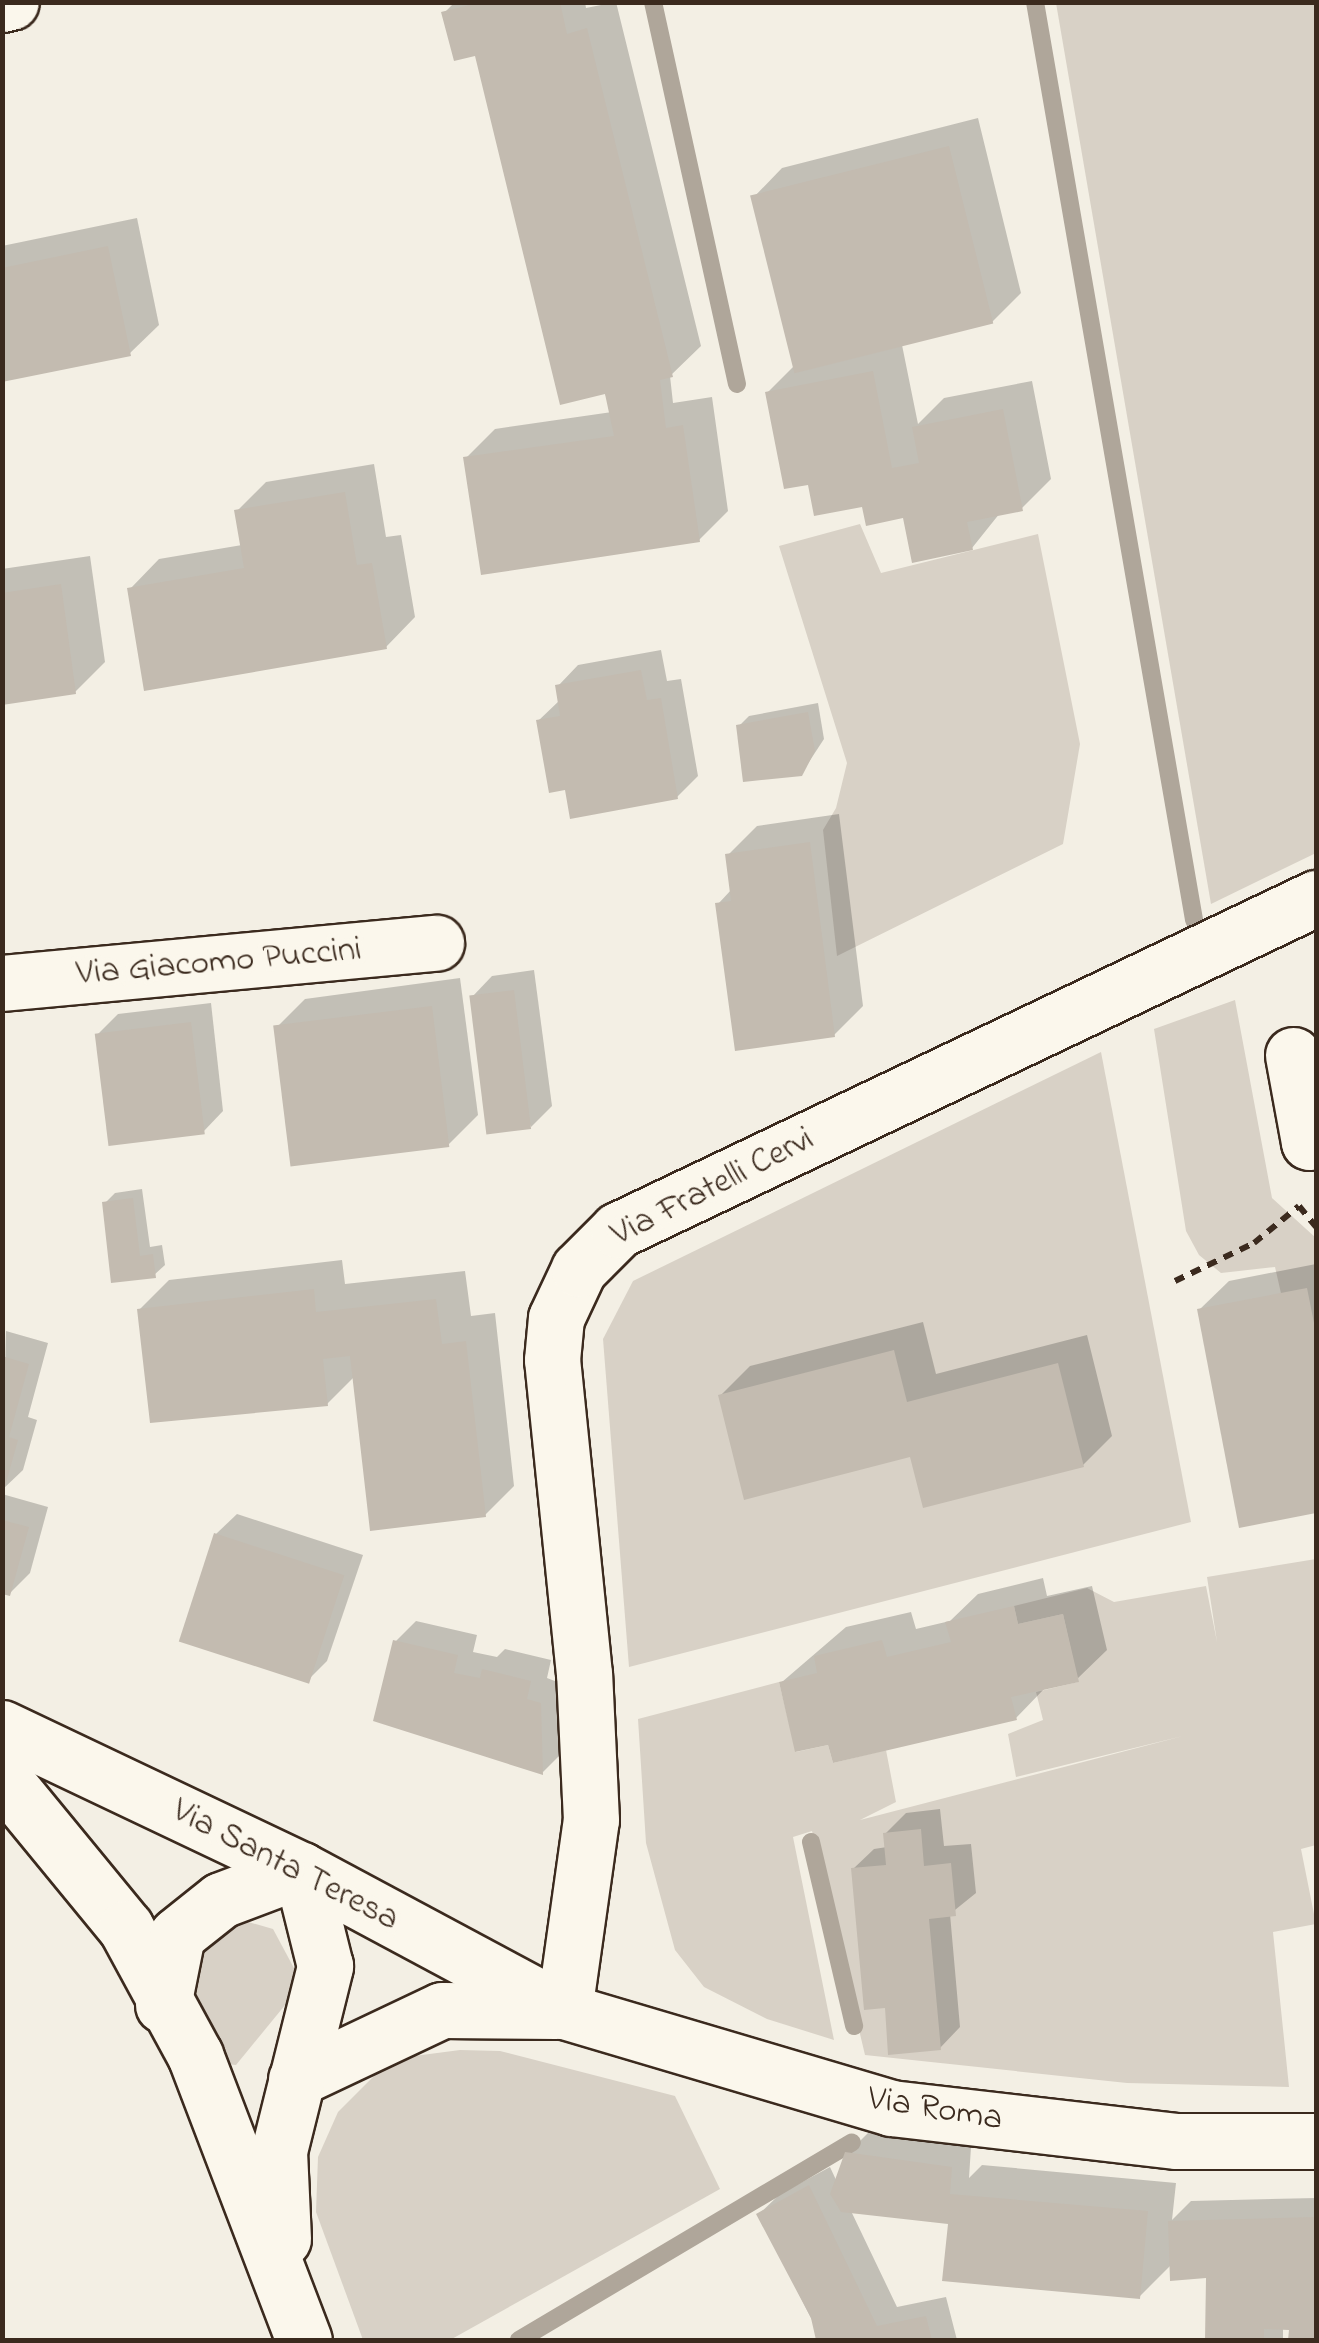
<!DOCTYPE html>
<style>
body{margin:0}
#map{position:relative;width:1319px;height:2343px;overflow:hidden;background:#f3efe4;font-family:"Indie Flower",sans-serif}
div>[style]{position:absolute}
[style*='--x']{left:calc(var(--x)*1px);top:calc(var(--y)*1px);width:calc(var(--w)*1px);rotate:calc(var(--a)*1deg)}
.green>*{inset:0;background:#d8d1c6}
.shadow>*{inset:0;background:#0003}
.stream>*{height:18px;margin:-9px;padding:0 9px;transform-origin:9px;border-radius:9px;background:#afa69a}
.building>*{inset:0;background:#c3bbb0;transform-origin:0 0}
.path>*{height:6px;margin-top:-3px;transform-origin:0;background:repeating-linear-gradient(90deg,#3b2a1e 0 10px,transparent 0 18px)}
.roads{filter:drop-shadow(2px 0 #3b2a1e) drop-shadow(-2px 0 #3b2a1e) drop-shadow(0 2px #3b2a1e) drop-shadow(0 -2px #3b2a1e)}
.street>*{height:55px;margin:-27.5px;padding:0 27.5px;transform-origin:27.5px;border-radius:27.5px;background:#fbf7ec}
.primary>*{height:55px;margin:-27.5px;padding:0 27.5px;transform-origin:27.5px;border-radius:27.5px;background:#fbf7ec}
span{translate:-50% -50%;white-space:nowrap;text-align:center;line-height:1.15;-webkit-text-stroke:10px #fbf7ec;paint-order:stroke}
.street-label{font-size:35px;color:#3b2a1e}
.frame{position:absolute;inset:0;border:5px solid #3b2a1e;pointer-events:none}
</style>
<div id="map">
<div class="green">
<i style="clip-path:polygon(1056px 3px,1316px 3px,1316px 853px,1211px 904px)"></i>
<i style="clip-path:polygon(860px 524px,881px 573px,1038px 534px,1080px 744px,1063px 844px,837px 956px,823px 830px,836px 808px,847px 763px,779px 546px)"></i>
<i style="clip-path:polygon(1235px 1000px,1272px 1198px,1316px 1238px,1316px 1447px,1275px 1267px,1221px 1273px,1199px 1255px,1186px 1231px,1154px 1029px)"></i>
<i style="clip-path:polygon(1101px 1052px,1191px 1522px,629px 1667px,603px 1339px,633px 1281px)"></i>
<i style="clip-path:polygon(1316px 1559px,1316px 1845px,1301px 1849px,1316px 1924px,1273px 1932px,1289px 2087px,1127px 2083px,865px 2055px,812px 1831px,793px 1837px,834px 2040px,767px 2019px,704px 1987px,675px 1950px,646px 1843px,638px 1719px,779px 1682px,796px 1752px,828px 1745px,833px 1763px,886px 1750px,896px 1802px,860px 1820px,1183px 1736px,1016px 1777px,1008px 1734px,1043px 1720px,1036px 1692px,1078px 1682px,1063px 1614px,1018px 1624px,1014px 1606px,1087px 1588px,1114px 1602px,1206px 1586px,1217px 1642px,1207px 1577px)"></i>
<i style="clip-path:polygon(245px 1921px,273px 1929px,295px 1970px,290px 1999px,236px 2065px,226px 2064px,190px 1989px,193px 1958px,229px 1922px)"></i>
<i style="clip-path:polygon(460px 2050px,500px 2051px,675px 2096px,720px 2189px,450px 2340px,363px 2340px,316px 2212px,318px 2157px,338px 2112px,382px 2068px,399px 2058px)"></i>
</div>
<div class="shadow">
<i style="clip-path:polygon(455px 2px,585px 2px,586px 8px,616px 2px,701px 346px,670px 376px,673px 403px,712px 397px,728px 511px,699px 540px,466px 458px,495px 429px,612px 412px,478px 57px,444px 13px)"></i>
<i style="clip-path:polygon(978px 118px,1021px 293px,992px 322px,902px 345px,918px 424px,944px 398px,1032px 381px,1051px 479px,1021px 509px,1000px 513px,972px 548px,905px 515px,810px 482px,767px 393px,795px 365px,753px 198px,782px 168px)"></i>
<i style="clip-path:polygon(137px 218px,159px 325px,129px 354px,2px 380px,2px 246px)"></i>
<i style="clip-path:polygon(374px 464px,386px 537px,401px 535px,415px 617px,386px 647px,130px 589px,159px 559px,242px 545px,237px 511px,266px 482px)"></i>
<i style="clip-path:polygon(90px 556px,105px 662px,75px 692px,2px 702px,2px 569px)"></i>
<i style="clip-path:polygon(661px 650px,667px 681px,681px 679px,698px 776px,677px 797px,567px 787px,538px 721px,560px 700px,558px 686px,578px 665px)"></i>
<i style="clip-path:polygon(818px 703px,824px 739px,801px 774px,739px 726px,749px 716px)"></i>
<i style="clip-path:polygon(839px 814px,863px 1006px,834px 1035px,718px 904px,732px 889px,728px 855px,757px 826px)"></i>
<i style="clip-path:polygon(534px 970px,552px 1106px,531px 1127px,472px 997px,492px 976px)"></i>
<i style="clip-path:polygon(460px 978px,478px 1115px,449px 1144px,276px 1028px,305px 999px)"></i>
<i style="clip-path:polygon(211px 1003px,223px 1111px,203px 1132px,97px 1035px,118px 1014px)"></i>
<i style="clip-path:polygon(142px 1189px,150px 1247px,162px 1245px,165px 1265px,154px 1275px,113px 1281px,105px 1203px,115px 1193px)"></i>
<i style="clip-path:polygon(342px 1260px,345px 1284px,465px 1271px,471px 1316px,495px 1313px,514px 1486px,485px 1515px,355px 1376px,327px 1404px,139px 1310px,169px 1280px)"></i>
<i style="clip-path:polygon(1316px 1264px,1316px 1510px,1241px 1525px,1199px 1310px,1229px 1281px)"></i>
<i style="clip-path:polygon(923px 1322px,936px 1374px,1087px 1335px,1112px 1436px,1083px 1465px,912px 1454px,720px 1396px,750px 1366px)"></i>
<i style="clip-path:polygon(6px 1331px,48px 1343px,28px 1417px,37px 1420px,23px 1470px,2px 1490px)"></i>
<i style="clip-path:polygon(2px 1494px,48px 1507px,30px 1573px,9px 1594px,2px 1592px)"></i>
<i style="clip-path:polygon(237px 1514px,363px 1555px,327px 1661px,307px 1681px,216px 1534px)"></i>
<i style="clip-path:polygon(1043px 1578px,1047px 1596px,1092px 1586px,1107px 1650px,1077px 1679px,1045px 1688px,1016px 1718px,830px 1742px,782px 1682px,846px 1627px,911px 1612px,916px 1629px,950px 1621px,978px 1594px)"></i>
<i style="clip-path:polygon(416px 1621px,477px 1635px,473px 1652px,497px 1657px,505px 1649px,551px 1660px,547px 1678px,560px 1683px,563px 1752px,543px 1772px,395px 1642px)"></i>
<i style="clip-path:polygon(940px 1809px,944px 1846px,971px 1844px,976px 1893px,950px 1914px,960px 2027px,940px 2048px,887px 2005px,853px 1869px,874px 1849px,887px 1847px,885px 1834px,906px 1813px)"></i>
<i style="clip-path:polygon(868px 2133px,971px 2147px,969px 2178px,982px 2165px,1176px 2183px,1172px 2220px,1191px 2201px,1316px 2198px,1316px 2340px,1290px 2340px,1292px 2327px,1283px 2327px,1283px 2340px,1208px 2340px,1209px 2275px,1172px 2264px,1139px 2297px,950px 2222px,851px 2211px,897px 2307px,946px 2297px,957px 2340px,822px 2340px,759px 2214px,780px 2194px,830px 2167px,837px 2182px,847px 2154px)"></i>
</div>
<div class="stream">
<i style="--x:653;--y:2;--w:391;--a:77.6"></i>
<i style="--x:1035;--y:2;--w:932;--a:80.17"></i>
<i style="--x:811;--y:1842;--w:189;--a:76.8"></i>
<i style="--x:519;--y:2340;--w:387;--a:-30.7"></i>
</div>
<div class="building">
<i style="clip-path:polygon(482px 2px,560px 2px,567px 34px,587px 28px,673px 377px,660px 380px,666px 428px,683px 425px,700px 542px,481px 575px,463px 457px,614px 436px,605px 394px,560px 405px,475px 56px,454px 61px,441px 12px)"></i>
<i style="left:949px;top:146px;width:183px;height:205px;rotate:76deg"></i>
<i style="clip-path:polygon(108px 246px,131px 356px,2px 382px,2px 268px)"></i>
<i style="clip-path:polygon(873px 371px,892px 468px,919px 463px,912px 427px,1003px 409px,1023px 511px,967px 522px,973px 550px,912px 563px,903px 518px,866px 526px,862px 507px,814px 516px,808px 485px,784px 489px,765px 392px)"></i>
<i style="clip-path:polygon(345px 492px,357px 565px,372px 563px,387px 649px,144px 691px,127px 588px,244px 568px,234px 510px)"></i>
<i style="clip-path:polygon(61px 584px,76px 694px,2px 705px,2px 593px)"></i>
<i style="clip-path:polygon(641px 670px,647px 700px,661px 698px,678px 799px,570px 819px,565px 790px,549px 793px,536px 720px,560px 716px,555px 685px)"></i>
<i style="clip-path:polygon(808px 712px,815px 751px,802px 776px,743px 782px,736px 725px)"></i>
<i style="clip-path:polygon(810px 842px,835px 1037px,735px 1051px,715px 903px,731px 901px,725px 854px)"></i>
<i style="left:514px;top:990px;width:140px;height:45px;rotate:83deg"></i>
<i style="left:432px;top:1006px;width:142px;height:160px;rotate:83deg"></i>
<i style="left:191px;top:1022px;width:113px;height:97px;rotate:83deg"></i>
<i style="clip-path:polygon(133px 1198px,140px 1256px,153px 1254px,156px 1278px,111px 1283px,102px 1202px)"></i>
<i style="clip-path:polygon(1307px 1288px,1316px 1333px,1316px 1513px,1239px 1528px,1197px 1309px)"></i>
<i style="clip-path:polygon(314px 1289px,316px 1312px,436px 1299px,442px 1344px,466px 1341px,486px 1517px,370px 1531px,350px 1356px,323px 1359px,328px 1406px,150px 1423px,137px 1309px)"></i>
<i style="clip-path:polygon(894px 1350px,907px 1402px,1058px 1363px,1084px 1467px,923px 1508px,910px 1457px,744px 1500px,718px 1395px)"></i>
<i style="clip-path:polygon(2px 1356px,29px 1364px,9px 1437px,18px 1440px,4px 1490px)"></i>
<i style="clip-path:polygon(2px 1520px,29px 1527px,10px 1596px,2px 1594px)"></i>
<i style="left:214px;top:1533px;width:137px;height:114px;rotate:18deg"></i>
<i style="clip-path:polygon(1014px 1606px,1018px 1624px,1063px 1614px,1079px 1682px,1011px 1697px,1017px 1720px,833px 1763px,828px 1745px,795px 1752px,779px 1682px,817px 1673px,814px 1656px,882px 1640px,887px 1657px,951px 1642px,945px 1622px)"></i>
<i style="clip-path:polygon(393px 1640px,458px 1655px,454px 1673px,480px 1678px,482px 1669px,531px 1681px,527px 1699px,541px 1703px,543px 1775px,373px 1721px)"></i>
<i style="clip-path:polygon(921px 1829px,924px 1866px,951px 1863px,956px 1916px,929px 1919px,941px 2050px,888px 2055px,885px 2008px,864px 2010px,851px 1868px,886px 1865px,883px 1833px)"></i>
<i style="clip-path:polygon(845px 2152px,952px 2167px,950px 2194px,1148px 2211px,1140px 2299px,942px 2281px,948px 2224px,841px 2212px,830px 2194px)"></i>
<i style="clip-path:polygon(809px 2185px,877px 2326px,926px 2316px,932px 2340px,816px 2340px,811px 2318px,756px 2214px)"></i>
<i style="clip-path:polygon(1316px 2217px,1316px 2340px,1288px 2340px,1289px 2330px,1264px 2329px,1264px 2340px,1205px 2340px,1206px 2278px,1170px 2281px,1168px 2221px)"></i>
</div>
<div class="path">
<i style="--x:1175;--y:1281;--w:88;--a:-25.7"></i>
<i style="--x:1254;--y:1243;--w:58;--a:-39.4"></i>
<i style="--x:1299;--y:1206;--w:27;--a:51"></i>
</div>
<div class="roads">
<div class="street">
<i style="--x:2;--y:983;--w:436;--a:-5.3"></i>
<i style="--x:1293;--y:1055;--w:88;--a:79.6"></i>
<i style="--x:1309;--y:1142;--w:7;--a:-8"></i>
<i style="--x:2;--y:1728;--w:331;--a:25.4"></i>
<i style="--x:301;--y:1870;--w:298;--a:28.2"></i>
<i style="--x:564;--y:2011;--w:341;--a:16.5"></i>
<i style="--x:891;--y:2108;--w:288;--a:6.6"></i>
<i style="--x:1177;--y:2141;--w:139;--a:0"></i>
<i style="--x:2;--y:1777;--w:195;--a:50.6"></i>
<i style="--x:126;--y:1928;--w:145;--a:61.5"></i>
<i style="--x:195;--y:2055;--w:305;--a:69.1"></i>
<i style="--x:163;--y:2005;--w:71;--a:-78.7"></i>
<i style="--x:177;--y:1935;--w:56;--a:-38.5"></i>
<i style="--x:221;--y:1900;--w:85;--a:-20.6"></i>
<i style="--x:564;--y:2011;--w:193;--a:-82"></i>
<i style="--x:591;--y:1820;--w:146;--a:-92.7"></i>
<i style="--x:584;--y:1674;--w:316;--a:-95.8"></i>
<i style="--x:552;--y:1360;--w:42;--a:-84.6"></i>
<i style="--x:556;--y:1318;--w:54;--a:-64.9"></i>
<i style="--x:579;--y:1269;--w:55;--a:-45"></i>
<i style="--x:618;--y:1230;--w:773;--a:-25.44"></i>
<i style="--x:296;--y:2079;--w:161;--a:-25.3"></i>
<i style="--x:442;--y:2010;--w:114;--a:0.5"></i>
<i style="--x:283;--y:2239;--w:88;--a:-92.6"></i>
<i style="--x:279;--y:2151;--w:191;--a:-76"></i>
<i style="--x:325;--y:1966;--w:99;--a:-104"></i>
</div>
<div class="primary">
<i style="--x:2;--y:4;--w:9;--a:-13"></i>
</div>
</div>
<div class="street-label">
<span style="left:219px;top:963px;rotate:-5deg">Via Giacomo Puccini</span>
<span style="left:713px;top:1188px;rotate:-27deg">Via Fratelli Cervi</span>
<span style="left:285px;top:1866px;rotate:27deg">Via Santa Teresa</span>
<span style="left:935px;top:2110px;rotate:9deg">Via Roma</span>
</div>
<div class="frame"></div>
</div>
